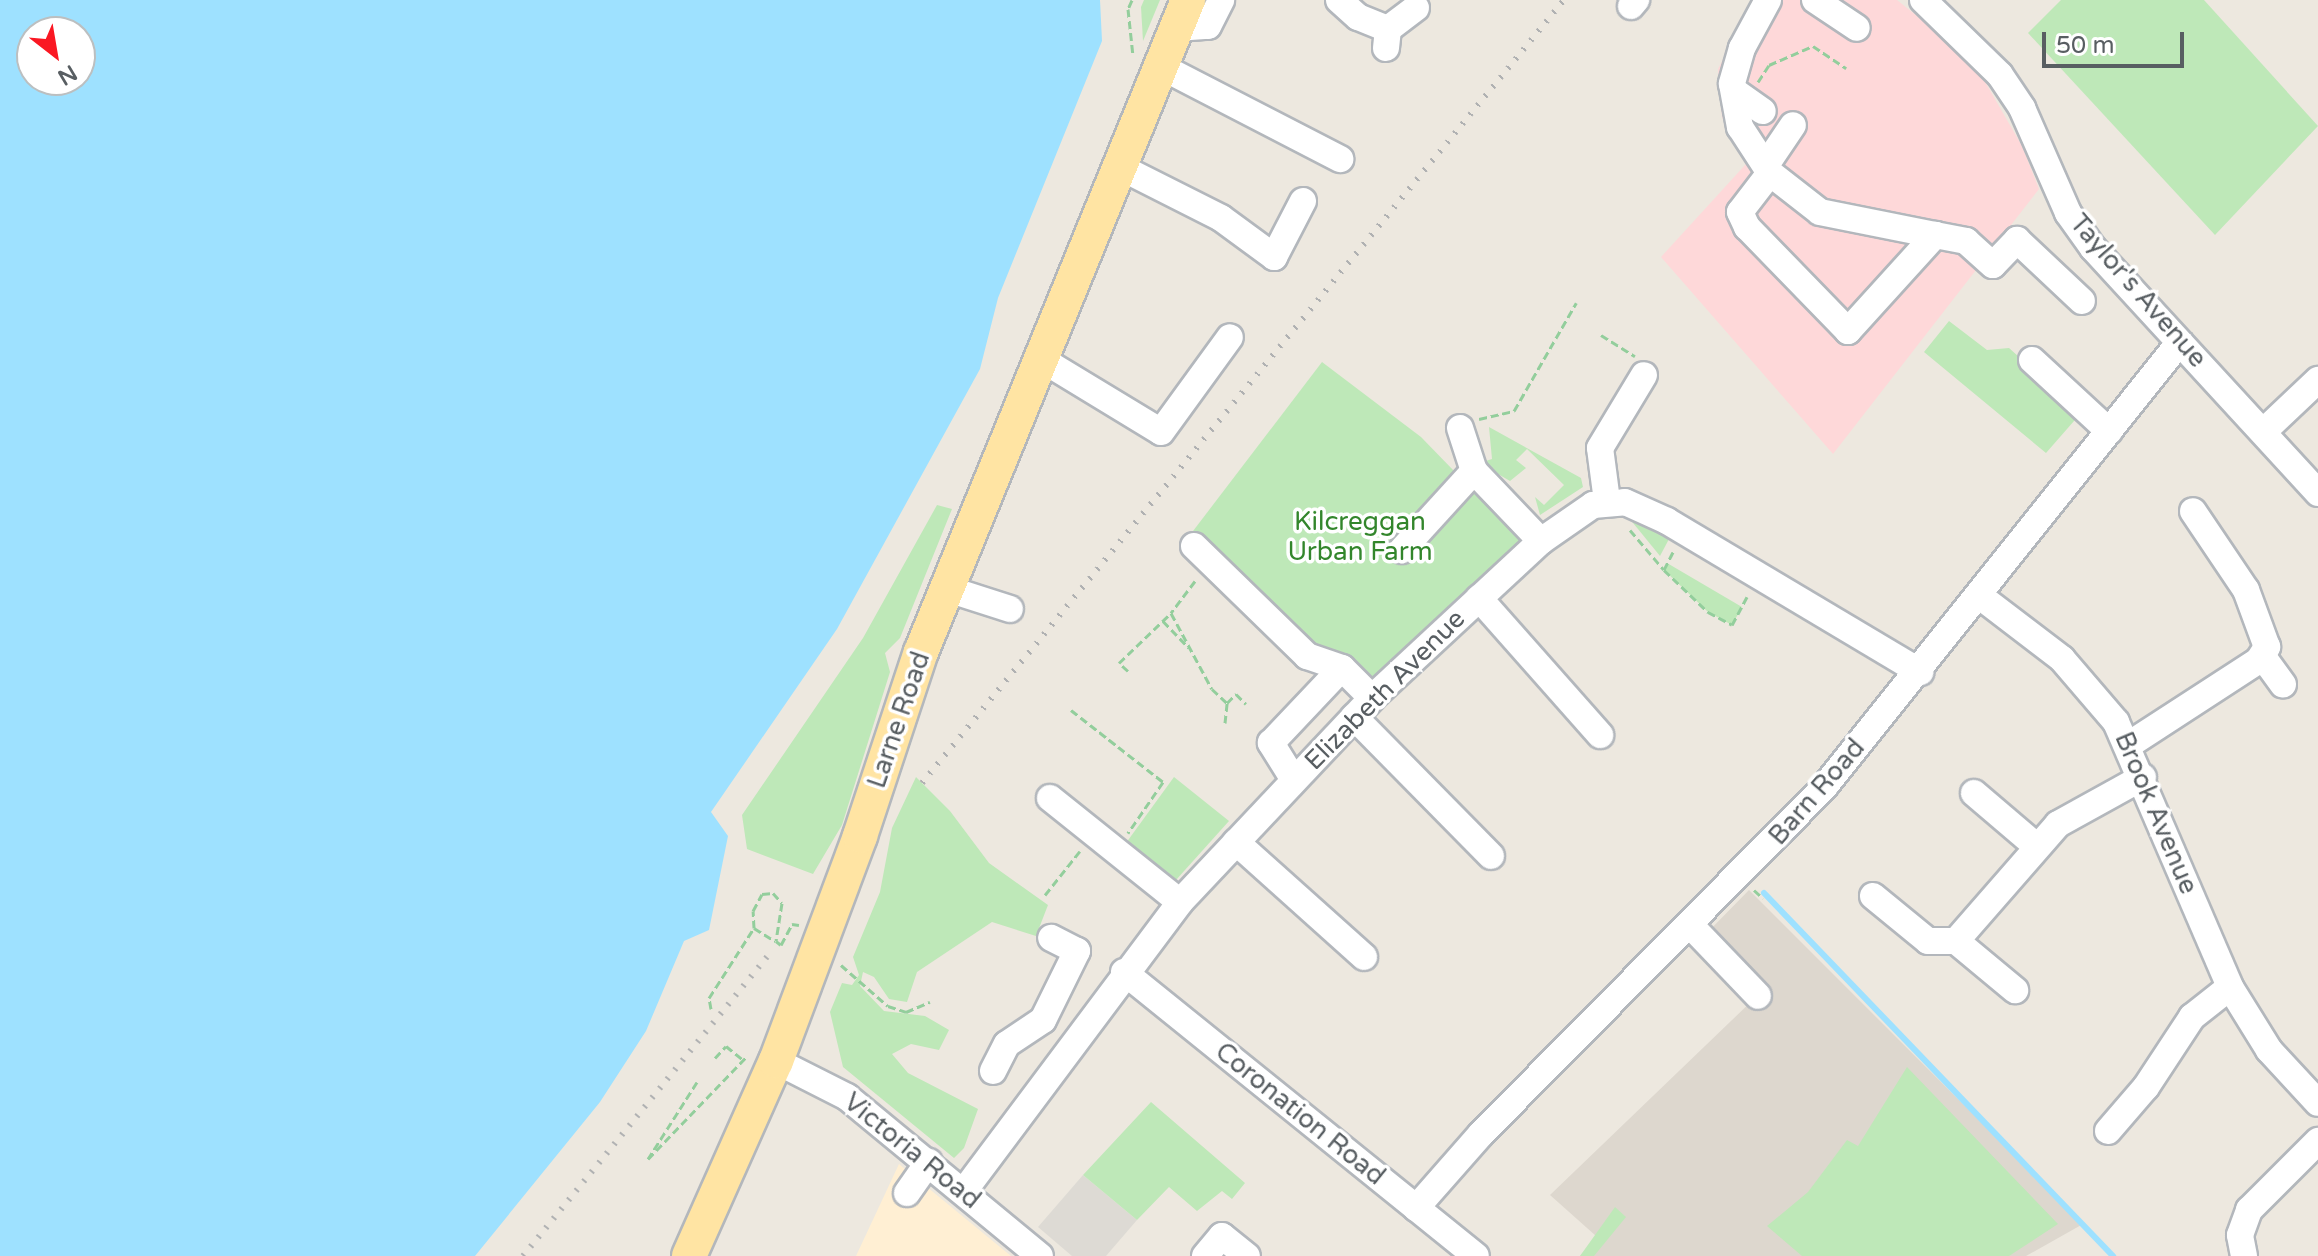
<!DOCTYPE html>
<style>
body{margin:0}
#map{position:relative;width:2318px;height:1256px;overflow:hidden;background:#ede8df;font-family:"Varela Round",sans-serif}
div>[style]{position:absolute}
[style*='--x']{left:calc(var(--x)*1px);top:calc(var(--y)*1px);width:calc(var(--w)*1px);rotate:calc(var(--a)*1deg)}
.commercial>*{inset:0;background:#ffefd3}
.industrial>*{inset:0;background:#dddad4}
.education>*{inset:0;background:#ddd7ce}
.medical>*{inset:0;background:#fed8d9}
.green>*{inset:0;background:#bee8b8}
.water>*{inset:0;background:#9ee1ff}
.stream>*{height:6px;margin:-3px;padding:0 3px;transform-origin:3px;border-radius:3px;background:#9ee1ff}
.path>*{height:3px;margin-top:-1.5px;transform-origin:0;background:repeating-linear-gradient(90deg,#93ce9c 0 8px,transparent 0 12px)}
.roads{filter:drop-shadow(2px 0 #b3b7bc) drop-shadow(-2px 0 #b3b7bc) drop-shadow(0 2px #b3b7bc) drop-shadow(0 -2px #b3b7bc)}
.minor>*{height:26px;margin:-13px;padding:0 13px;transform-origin:13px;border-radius:13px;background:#fff}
.major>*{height:34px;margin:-17px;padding:0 17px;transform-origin:17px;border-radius:17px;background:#ffe4a3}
.rail>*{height:6px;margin-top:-3px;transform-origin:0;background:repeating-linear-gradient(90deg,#b0b1b2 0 2px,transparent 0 12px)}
span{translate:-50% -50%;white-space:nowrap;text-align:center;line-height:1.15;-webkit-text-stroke:7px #fff;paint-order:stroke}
.street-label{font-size:26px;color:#585e62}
.park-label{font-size:26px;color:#33862c}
.north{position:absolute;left:16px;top:16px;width:80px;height:80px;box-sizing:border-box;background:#fff;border:2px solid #bcbfc0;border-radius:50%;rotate:149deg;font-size:22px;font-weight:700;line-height:32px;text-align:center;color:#585e62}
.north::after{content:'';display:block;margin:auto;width:28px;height:36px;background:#fa1823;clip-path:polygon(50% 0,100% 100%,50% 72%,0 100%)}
.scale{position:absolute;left:2042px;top:32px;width:142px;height:36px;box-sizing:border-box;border:4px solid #585e62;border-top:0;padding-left:10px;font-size:24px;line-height:28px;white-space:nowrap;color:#585e62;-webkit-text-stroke:6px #fff;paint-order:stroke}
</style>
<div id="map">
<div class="commercial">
<i style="clip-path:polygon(899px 1164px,1011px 1256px,856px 1256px)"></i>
</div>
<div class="industrial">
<i style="clip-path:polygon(1083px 1175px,1137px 1220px,1106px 1256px,1072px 1256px,1038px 1227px)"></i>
</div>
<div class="education">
<i style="clip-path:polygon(1749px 890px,2083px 1224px,2026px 1256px,1580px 1256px,1596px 1236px,1550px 1195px,1757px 996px,1702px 938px)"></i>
</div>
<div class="medical">
<i style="clip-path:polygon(1754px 0,1897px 0,1937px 32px,1984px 80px,2022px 146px,2039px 189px,1833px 454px,1661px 257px,1746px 164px,1722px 117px,1718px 69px)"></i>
</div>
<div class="green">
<i style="clip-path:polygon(1144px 0,1160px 0,1143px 41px,1141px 7px)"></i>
<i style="clip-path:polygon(2061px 0,2204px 0,2318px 126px,2215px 235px,2028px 33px)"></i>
<i style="clip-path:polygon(1949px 321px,1987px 350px,2009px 348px,2081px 413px,2046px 453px,1924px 352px)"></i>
<i style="clip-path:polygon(1322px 362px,1421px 437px,1523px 542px,1372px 683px,1312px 648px,1190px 535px)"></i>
<i style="clip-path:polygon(1489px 427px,1581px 478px,1583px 487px,1540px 515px,1535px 497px,1544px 505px,1564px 485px,1527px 449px,1516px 460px,1526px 468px,1510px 481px,1479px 463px,1492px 459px)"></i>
<i style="clip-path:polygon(937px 505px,952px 509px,900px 638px,885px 653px,890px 672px,842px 825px,813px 874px,747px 849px,742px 815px,863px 638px)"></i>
<i style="clip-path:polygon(1629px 518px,1669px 539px,1660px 556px)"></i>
<i style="clip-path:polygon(1667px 563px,1742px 607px,1732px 625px,1708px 612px,1664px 570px)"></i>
<i style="clip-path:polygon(916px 777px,950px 811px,989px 863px,1048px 905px,1036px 936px,992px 922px,917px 972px,907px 1002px,889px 999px,874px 977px,863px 972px,860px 986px,884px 1011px,925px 1016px,949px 1030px,939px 1050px,911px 1044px,892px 1054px,908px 1073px,978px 1109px,964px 1148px,954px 1158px,843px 1067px,830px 1012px,842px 983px,852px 985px,859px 975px,853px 957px,880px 892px,892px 828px)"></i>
<i style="clip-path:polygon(1174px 777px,1229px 821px,1176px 880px,1126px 843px)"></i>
<i style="clip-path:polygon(1907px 1067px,2058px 1224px,2009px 1256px,1802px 1256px,1767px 1226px,1808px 1192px,1847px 1140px,1858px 1146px)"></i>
<i style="clip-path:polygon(1151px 1102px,1245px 1183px,1232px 1199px,1222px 1191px,1197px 1211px,1169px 1187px,1137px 1220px,1083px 1175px)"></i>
<i style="clip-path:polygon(1615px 1207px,1626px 1217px,1594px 1256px,1580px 1256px)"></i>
</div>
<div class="water">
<i style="clip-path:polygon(evenodd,0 0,1100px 0,1102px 41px,998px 298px,980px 369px,837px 629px,711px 812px,728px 836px,709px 930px,684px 941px,646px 1031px,600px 1102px,475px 1256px,0 1256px,0 0,32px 32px,80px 32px,80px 80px,32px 80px,32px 32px)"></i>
</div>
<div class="stream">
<i style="--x:1764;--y:893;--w:504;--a:46.13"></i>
</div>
<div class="path">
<i style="--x:1132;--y:0;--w:10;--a:114"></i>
<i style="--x:1128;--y:9;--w:47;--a:83.9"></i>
<i style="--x:1758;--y:82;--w:20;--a:-57"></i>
<i style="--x:1769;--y:65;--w:48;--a:-23.4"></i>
<i style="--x:1813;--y:46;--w:40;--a:34"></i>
<i style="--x:1601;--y:335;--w:40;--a:32"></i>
<i style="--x:1479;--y:419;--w:36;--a:-13"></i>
<i style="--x:1514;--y:411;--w:125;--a:-60.1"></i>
<i style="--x:1630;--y:530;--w:52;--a:49.6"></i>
<i style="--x:1673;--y:552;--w:20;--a:117"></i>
<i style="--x:1664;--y:570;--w:61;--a:43.7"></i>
<i style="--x:1708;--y:612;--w:27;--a:28"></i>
<i style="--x:1732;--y:625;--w:32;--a:-62"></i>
<i style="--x:1195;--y:581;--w:40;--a:127"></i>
<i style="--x:1171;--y:613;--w:86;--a:61.7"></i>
<i style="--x:1212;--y:689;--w:21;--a:43"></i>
<i style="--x:1227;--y:703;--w:13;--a:-45"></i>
<i style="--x:1236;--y:694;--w:14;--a:45"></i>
<i style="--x:1163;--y:621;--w:37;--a:46"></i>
<i style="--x:1128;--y:671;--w:12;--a:-138"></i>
<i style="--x:1119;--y:663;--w:72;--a:-43.9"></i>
<i style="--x:1071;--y:710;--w:117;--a:38"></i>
<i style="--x:1163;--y:782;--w:62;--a:124.5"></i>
<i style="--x:1225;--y:723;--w:20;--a:-84"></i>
<i style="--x:1754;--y:890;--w:12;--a:42"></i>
<i style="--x:1045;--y:895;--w:56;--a:-51.5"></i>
<i style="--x:754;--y:928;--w:25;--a:32"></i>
<i style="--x:841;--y:965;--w:62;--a:41.1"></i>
<i style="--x:888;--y:1006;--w:19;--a:18"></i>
<i style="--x:906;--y:1012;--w:26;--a:-23"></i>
<i style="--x:711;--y:1009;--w:11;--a:-100"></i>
<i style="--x:709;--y:998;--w:83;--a:-57.3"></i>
<i style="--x:754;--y:928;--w:17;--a:-93"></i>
<i style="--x:753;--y:911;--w:19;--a:-62"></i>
<i style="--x:762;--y:894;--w:11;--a:-5"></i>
<i style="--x:773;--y:893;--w:13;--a:48"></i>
<i style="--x:782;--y:903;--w:38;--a:99"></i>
<i style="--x:776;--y:941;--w:6;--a:39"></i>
<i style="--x:781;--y:945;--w:24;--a:-62"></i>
<i style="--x:792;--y:924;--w:7;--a:8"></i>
<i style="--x:715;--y:1058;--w:16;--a:-47"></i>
<i style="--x:726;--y:1046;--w:22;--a:39"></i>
<i style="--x:697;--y:1082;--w:91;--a:122.5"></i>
<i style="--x:648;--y:1159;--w:143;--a:-46.1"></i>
</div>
<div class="roads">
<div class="minor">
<i style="--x:1339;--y:0;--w:25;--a:42"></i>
<i style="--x:1358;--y:17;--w:32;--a:22"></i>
<i style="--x:1768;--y:0;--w:55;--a:118.4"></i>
<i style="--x:1742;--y:48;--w:37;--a:106"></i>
<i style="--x:1732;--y:84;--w:44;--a:79.5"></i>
<i style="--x:1740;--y:127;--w:55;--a:56.9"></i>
<i style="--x:1770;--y:173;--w:49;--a:127.6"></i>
<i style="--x:1740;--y:212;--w:17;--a:65"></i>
<i style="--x:1747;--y:227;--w:145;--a:45.8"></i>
<i style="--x:1848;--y:331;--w:130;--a:-47.8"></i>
<i style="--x:1935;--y:235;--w:32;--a:11"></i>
<i style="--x:1966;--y:241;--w:36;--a:42"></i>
<i style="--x:1993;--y:265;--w:35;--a:-46"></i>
<i style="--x:2017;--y:240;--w:89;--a:43.2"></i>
<i style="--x:1815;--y:0;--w:50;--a:33.7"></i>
<i style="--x:1923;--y:0;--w:107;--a:44.2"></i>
<i style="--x:2000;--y:75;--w:40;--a:56"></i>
<i style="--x:2022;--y:108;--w:115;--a:66.3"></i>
<i style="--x:2068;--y:213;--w:43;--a:54.5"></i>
<i style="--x:2093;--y:248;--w:333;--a:47.4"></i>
<i style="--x:1631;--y:6;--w:8;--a:-50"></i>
<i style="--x:1176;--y:28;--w:32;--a:-4"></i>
<i style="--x:1208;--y:26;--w:29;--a:-63"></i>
<i style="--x:1386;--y:48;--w:19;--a:-84"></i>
<i style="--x:1388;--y:29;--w:35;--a:-37"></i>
<i style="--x:1160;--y:66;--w:203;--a:27.3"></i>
<i style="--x:1734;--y:91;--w:35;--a:35"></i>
<i style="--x:1766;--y:165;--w:48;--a:-56"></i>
<i style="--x:1120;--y:167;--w:113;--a:26.8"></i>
<i style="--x:1221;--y:218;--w:66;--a:36.3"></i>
<i style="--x:1274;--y:257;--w:63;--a:-62.6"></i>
<i style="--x:1770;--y:173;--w:63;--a:38"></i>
<i style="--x:1820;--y:212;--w:117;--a:11.3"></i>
<i style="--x:1041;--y:359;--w:140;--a:31.3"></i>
<i style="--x:1161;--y:432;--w:117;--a:-54"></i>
<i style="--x:2032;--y:360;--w:105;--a:42.7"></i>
<i style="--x:1460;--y:428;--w:45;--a:72"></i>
<i style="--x:1474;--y:471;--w:97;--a:46.3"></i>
<i style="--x:2263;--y:432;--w:76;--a:-43.4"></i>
<i style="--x:1607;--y:501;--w:53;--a:-97.5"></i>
<i style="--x:1600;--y:448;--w:85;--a:-58.9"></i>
<i style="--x:1194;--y:546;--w:158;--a:44.2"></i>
<i style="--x:1307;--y:656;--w:37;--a:19"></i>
<i style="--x:1342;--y:668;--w:42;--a:45"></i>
<i style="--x:1402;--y:550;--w:107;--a:-47.7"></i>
<i style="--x:948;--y:589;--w:65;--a:17.9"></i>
<i style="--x:1981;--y:597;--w:102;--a:37.4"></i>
<i style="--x:2062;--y:659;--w:83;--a:49.4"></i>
<i style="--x:2116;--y:722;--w:288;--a:66.7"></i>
<i style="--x:2230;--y:987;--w:74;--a:58.2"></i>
<i style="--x:2269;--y:1050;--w:72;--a:47.2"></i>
<i style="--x:1479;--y:598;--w:183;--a:48.5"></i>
<i style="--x:2263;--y:657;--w:34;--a:54"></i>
<i style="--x:1354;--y:717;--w:195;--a:45.4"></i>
<i style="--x:2130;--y:744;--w:153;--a:-33"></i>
<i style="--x:2258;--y:661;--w:17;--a:-57"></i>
<i style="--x:2267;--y:647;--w:61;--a:-110.2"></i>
<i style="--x:2246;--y:590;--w:95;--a:-123.9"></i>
<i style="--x:1294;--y:780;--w:44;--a:-121.9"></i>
<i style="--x:1271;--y:743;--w:103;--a:-46.6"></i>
<i style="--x:1974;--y:793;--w:82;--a:40.5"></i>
<i style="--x:1050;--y:798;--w:166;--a:38.7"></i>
<i style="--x:1236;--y:842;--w:172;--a:41.9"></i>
<i style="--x:1873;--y:896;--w:71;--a:39.3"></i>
<i style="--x:1928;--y:941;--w:28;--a:0"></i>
<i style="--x:1956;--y:941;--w:155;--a:-48.9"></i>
<i style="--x:2058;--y:824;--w:97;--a:-28.9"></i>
<i style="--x:1690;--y:925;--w:98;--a:46.2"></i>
<i style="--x:1956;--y:941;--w:77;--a:39.7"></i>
<i style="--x:1124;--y:972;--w:452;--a:38.9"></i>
<i style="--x:776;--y:1061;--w:80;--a:26.9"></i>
<i style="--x:847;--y:1097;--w:250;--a:39.5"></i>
<i style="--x:993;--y:1071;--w:30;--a:-63"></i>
<i style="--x:1007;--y:1044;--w:43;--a:-33.7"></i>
<i style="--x:1043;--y:1020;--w:77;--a:-63.8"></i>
<i style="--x:1077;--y:951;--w:29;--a:-153"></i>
<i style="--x:2108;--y:1131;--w:58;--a:-49.2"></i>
<i style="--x:2146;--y:1087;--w:84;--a:-56.7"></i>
<i style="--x:2192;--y:1017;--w:48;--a:-38.3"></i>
<i style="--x:964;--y:1191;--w:361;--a:-53.2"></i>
<i style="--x:1180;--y:902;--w:280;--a:-46.7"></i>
<i style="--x:1372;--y:698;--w:231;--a:-42.9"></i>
<i style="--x:1541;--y:541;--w:63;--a:-34.7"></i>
<i style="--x:1593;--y:505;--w:32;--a:-5"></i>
<i style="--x:1625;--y:502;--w:46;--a:24.3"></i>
<i style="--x:1667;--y:521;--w:295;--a:30.8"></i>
<i style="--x:907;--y:1193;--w:38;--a:-55"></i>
<i style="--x:1416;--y:1208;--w:98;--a:-48.7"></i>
<i style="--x:1481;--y:1134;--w:489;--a:-45.3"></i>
<i style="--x:1825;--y:786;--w:568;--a:-51.36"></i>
<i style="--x:1205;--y:1256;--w:26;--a:-50"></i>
<i style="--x:1222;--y:1236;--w:32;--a:39"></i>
<i style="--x:2244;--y:1256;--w:21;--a:-101"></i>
<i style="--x:2240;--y:1235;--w:27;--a:-70"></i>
<i style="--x:2249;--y:1210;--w:98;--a:-45"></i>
</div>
<div class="major">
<i style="--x:689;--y:1256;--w:214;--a:-66"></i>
<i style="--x:776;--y:1061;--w:240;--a:-69.5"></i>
<i style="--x:860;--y:836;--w:194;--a:-71.7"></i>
<i style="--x:921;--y:652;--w:705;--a:-67.73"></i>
</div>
</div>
<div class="rail">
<i style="--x:922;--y:783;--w:1013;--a:-50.65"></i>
<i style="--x:523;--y:1256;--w:396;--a:-50.8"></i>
</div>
<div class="street-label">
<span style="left:2138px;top:291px;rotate:49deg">Taylor's Avenue</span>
<span style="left:1385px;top:690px;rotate:-45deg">Elizabeth Avenue</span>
<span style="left:899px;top:720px;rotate:-71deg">Larne Road</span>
<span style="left:1817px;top:792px;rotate:-49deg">Barn Road</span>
<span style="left:2156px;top:813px;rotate:67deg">Brook Avenue</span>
<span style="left:1300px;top:1114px;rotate:39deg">Coronation Road</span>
<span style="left:912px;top:1151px;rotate:39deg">Victoria Road</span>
</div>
<div class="park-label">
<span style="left:1360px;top:537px">Kilcreggan<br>Urban Farm</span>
</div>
<div class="north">N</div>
<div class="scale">50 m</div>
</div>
